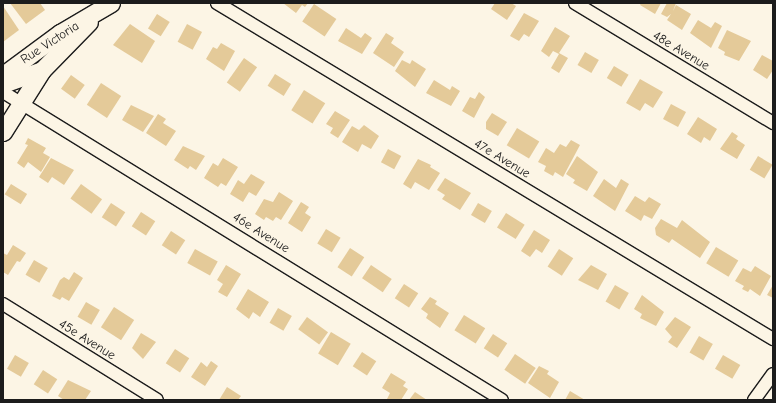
<!DOCTYPE html>
<style>
body{margin:0}
#map{position:relative;width:776px;height:403px;overflow:hidden;background:#fcf5e5;font-family:"Comic Neue",sans-serif}
div>[style]{position:absolute}
[style*='--x']{left:calc(var(--x)*1px);top:calc(var(--y)*1px);width:calc(var(--w)*1px);rotate:calc(var(--a)*1deg)}
.building>*{inset:0;background:#e4ca99;transform-origin:0 0}
.roads{filter:drop-shadow(1px 0 #1c1c1c) drop-shadow(-1px 0 #1c1c1c) drop-shadow(0 1px #1c1c1c) drop-shadow(0 -1px #1c1c1c)}
.street>*{height:12px;margin:-6px;padding:0 6px;transform-origin:6px;border-radius:6px;background:#fcf5e5}
.secondary>*{height:17px;margin:-8.5px;padding:0 8.5px;transform-origin:8.5px;border-radius:8.5px;background:#fcf5e5}
span{translate:-50% -50%;white-space:nowrap;text-align:center;line-height:1.15;-webkit-text-stroke:3px #fcf5e5;paint-order:stroke}
.street-label{font-size:13px;color:#1c1c1c}
.frame{position:absolute;inset:0;border:4px solid #1c1c1c;pointer-events:none}
</style>
<div id="map">
<div class="building">
<i style="clip-path:polygon(10px 3px,40px 3px,45px 10px,26px 24px)"></i>
<i style="clip-path:polygon(283px 3px,308px 3px,305px 7px,302px 5px,296px 13px)"></i>
<i style="clip-path:polygon(495px 3px,511px 3px,516px 6px,507px 20px,491px 9px)"></i>
<i style="clip-path:polygon(641px 3px,661px 3px,655px 14px,640px 5px)"></i>
<i style="clip-path:polygon(667px 3px,676px 3px,673px 11px,676px 5px,691px 14px,682px 30px,667px 20px,671px 14px,667px 17px,661px 14px)"></i>
<i style="left:314px;top:4px;width:27px;height:21px;rotate:34deg"></i>
<i style="clip-path:polygon(3px 6px,19px 30px,3px 42px)"></i>
<i style="clip-path:polygon(524px 13px,539px 21px,529px 37px,524px 34px,519px 41px,510px 36px)"></i>
<i style="left:157px;top:14px;width:15px;height:17px;rotate:32deg"></i>
<i style="clip-path:polygon(698px 20px,711px 28px,715px 22px,722px 26px,711px 48px,690px 33px)"></i>
<i style="clip-path:polygon(130px 24px,155px 41px,142px 63px,113px 45px)"></i>
<i style="left:187px;top:24px;width:17px;height:20px;rotate:28deg"></i>
<i style="clip-path:polygon(555px 27px,570px 36px,559px 53px,568px 58px,559px 73px,551px 68px,559px 54px,553px 51px,549px 57px,541px 51px)"></i>
<i style="clip-path:polygon(346px 28px,361px 38px,365px 33px,372px 38px,362px 54px,338px 41px)"></i>
<i style="clip-path:polygon(727px 30px,751px 41px,739px 61px,724px 55px,725px 52px,718px 48px)"></i>
<i style="clip-path:polygon(386px 33px,394px 38px,391px 43px,404px 52px,394px 67px,373px 53px)"></i>
<i style="clip-path:polygon(221px 43px,235px 51px,224px 71px,206px 59px,213px 47px,217px 49px)"></i>
<i style="left:585px;top:52px;width:16px;height:15px;rotate:30deg"></i>
<i style="clip-path:polygon(762px 55px,773px 61px,773px 70px,767px 79px,753px 70px)"></i>
<i style="left:244px;top:58px;width:16px;height:30px;rotate:35deg"></i>
<i style="clip-path:polygon(402px 60px,410px 64px,412px 60px,426px 69px,415px 87px,395px 71px)"></i>
<i style="left:614px;top:66px;width:17px;height:14px;rotate:31deg"></i>
<i style="left:275px;top:74px;width:19px;height:14px;rotate:32deg"></i>
<i style="left:71px;top:75px;width:17px;height:17px;rotate:36deg"></i>
<i style="clip-path:polygon(640px 79px,663px 92px,653px 108px,645px 103px,640px 111px,626px 103px)"></i>
<i style="clip-path:polygon(434px 80px,450px 90px,452px 86px,460px 91px,451px 106px,426px 93px)"></i>
<i style="left:101px;top:83px;width:24px;height:26px;rotate:33deg"></i>
<i style="left:304px;top:90px;width:25px;height:24px;rotate:32deg"></i>
<i style="clip-path:polygon(479px 92px,485px 97px,474px 118px,462px 111px,470px 97px,475px 99px)"></i>
<i style="left:671px;top:104px;width:17px;height:17px;rotate:28deg"></i>
<i style="clip-path:polygon(131px 105px,154px 116px,143px 132px,122px 120px)"></i>
<i style="clip-path:polygon(335px 111px,350px 120px,338px 138px,330px 133px,333px 128px,326px 124px)"></i>
<i style="clip-path:polygon(492px 113px,507px 122px,498px 136px,486px 129px,486px 122px)"></i>
<i style="clip-path:polygon(158px 114px,166px 119px,163px 123px,176px 131px,166px 146px,146px 133px)"></i>
<i style="clip-path:polygon(698px 117px,717px 129px,710px 141px,704px 137px,701px 143px,687px 134px)"></i>
<i style="clip-path:polygon(364px 125px,379px 136px,371px 149px,362px 144px,358px 152px,342px 142px,352px 126px,359px 130px)"></i>
<i style="left:517px;top:128px;width:26px;height:20px;rotate:31deg"></i>
<i style="clip-path:polygon(732px 132px,738px 136px,736px 139px,745px 145px,737px 159px,720px 149px)"></i>
<i style="clip-path:polygon(28px 138px,46px 148px,43px 153px,50px 157px,41px 172px,28px 162px,24px 168px,17px 163px,28px 145px,25px 144px)"></i>
<i style="clip-path:polygon(571px 140px,580px 145px,563px 177px,555px 172px,553px 176px,544px 171px,546px 166px,538px 162px,546px 148px,554px 153px,560px 144px,566px 147px)"></i>
<i style="clip-path:polygon(183px 146px,205px 156px,196px 170px,190px 166px,188px 169px,174px 160px)"></i>
<i style="left:388px;top:149px;width:15px;height:15px;rotate:28deg"></i>
<i style="clip-path:polygon(577px 156px,598px 172px,587px 191px,573px 183px,575px 180px,566px 174px)"></i>
<i style="left:758px;top:156px;width:17px;height:16px;rotate:31deg"></i>
<i style="clip-path:polygon(51px 158px,74px 170px,64px 185px,52px 177px,48px 183px,39px 177px)"></i>
<i style="clip-path:polygon(223px 158px,238px 167px,226px 186px,221px 183px,218px 187px,204px 178px,213px 163px,218px 166px)"></i>
<i style="clip-path:polygon(418px 159px,431px 165px,430px 167px,440px 173px,429px 190px,415px 182px,411px 189px,403px 184px)"></i>
<i style="clip-path:polygon(251px 174px,265px 182px,256px 196px,249px 192px,243px 202px,230px 194px,238px 180px,244px 184px)"></i>
<i style="clip-path:polygon(445px 178px,471px 193px,460px 210px,442px 199px,445px 195px,437px 190px)"></i>
<i style="clip-path:polygon(604px 179px,616px 188px,621px 179px,629px 184px,615px 211px,593px 196px)"></i>
<i style="left:11px;top:184px;width:19px;height:12px;rotate:32deg"></i>
<i style="left:81px;top:184px;width:26px;height:18px;rotate:36deg"></i>
<i style="clip-path:polygon(279px 192px,293px 201px,281px 220px,276px 217px,273px 221px,266px 217px,264px 220px,255px 214px,264px 199px,273px 202px)"></i>
<i style="clip-path:polygon(635px 196px,645px 202px,649px 197px,661px 204px,652px 219px,644px 215px,641px 221px,625px 211px)"></i>
<i style="clip-path:polygon(301px 202px,309px 207px,305px 213px,311px 217px,302px 232px,288px 223px)"></i>
<i style="left:111px;top:203px;width:17px;height:17px;rotate:33deg"></i>
<i style="left:478px;top:203px;width:16px;height:14px;rotate:30deg"></i>
<i style="left:141px;top:212px;width:17px;height:17px;rotate:33deg"></i>
<i style="left:506px;top:213px;width:22px;height:17px;rotate:32deg"></i>
<i style="clip-path:polygon(661px 219px,677px 228px,682px 220px,710px 242px,700px 258px,672px 239px,669px 243px,656px 235px,655px 228px)"></i>
<i style="left:326px;top:229px;width:17px;height:17px;rotate:31deg"></i>
<i style="clip-path:polygon(534px 230px,550px 240px,542px 253px,536px 249px,530px 257px,521px 251px)"></i>
<i style="left:171px;top:231px;width:17px;height:17px;rotate:33deg"></i>
<i style="clip-path:polygon(13px 245px,26px 253px,20px 262px,17px 261px,8px 275px,3px 272px,3px 253px,7px 255px)"></i>
<i style="left:716px;top:247px;width:26px;height:19px;rotate:31deg"></i>
<i style="left:350px;top:248px;width:17px;height:23px;rotate:33deg"></i>
<i style="left:195px;top:249px;width:26px;height:16px;rotate:29deg"></i>
<i style="left:559px;top:249px;width:17px;height:21px;rotate:33deg"></i>
<i style="left:34px;top:260px;width:16px;height:17px;rotate:30deg"></i>
<i style="clip-path:polygon(226px 265px,241px 274px,227px 297px,218px 292px,223px 284px,217px 280px)"></i>
<i style="left:371px;top:265px;width:25px;height:16px;rotate:34deg"></i>
<i style="clip-path:polygon(591px 265px,607px 274px,598px 290px,578px 280px)"></i>
<i style="clip-path:polygon(755px 266px,771px 276px,760px 296px,750px 289px,748px 292px,742px 289px,744px 286px,735px 281px,743px 268px,751px 272px)"></i>
<i style="clip-path:polygon(74px 272px,83px 278px,69px 301px,62px 297px,60px 300px,52px 296px,60px 280px,64px 277px,69px 280px)"></i>
<i style="left:404px;top:284px;width:17px;height:17px;rotate:33deg"></i>
<i style="left:615px;top:285px;width:16px;height:19px;rotate:30deg"></i>
<i style="clip-path:polygon(773px 285px,773px 298px,767px 295px)"></i>
<i style="clip-path:polygon(248px 289px,269px 302px,260px 317px,253px 312px,249px 319px,236px 309px)"></i>
<i style="clip-path:polygon(642px 295px,664px 312px,656px 326px,640px 318px,642px 314px,634px 309px)"></i>
<i style="clip-path:polygon(430px 297px,437px 301px,435px 304px,449px 313px,440px 328px,426px 318px,428px 314px,421px 309px)"></i>
<i style="left:86px;top:302px;width:16px;height:17px;rotate:30deg"></i>
<i style="left:114px;top:307px;width:24px;height:24px;rotate:33deg"></i>
<i style="left:278px;top:308px;width:16px;height:17px;rotate:30deg"></i>
<i style="left:464px;top:315px;width:25px;height:18px;rotate:32deg"></i>
<i style="left:307px;top:317px;width:26px;height:15px;rotate:36deg"></i>
<i style="clip-path:polygon(675px 317px,691px 327px,677px 348px,668px 342px,672px 337px,665px 329px)"></i>
<i style="left:331px;top:332px;width:23px;height:25px;rotate:31deg"></i>
<i style="clip-path:polygon(141px 333px,156px 342px,143px 359px,132px 348px)"></i>
<i style="left:493px;top:334px;width:17px;height:17px;rotate:33deg"></i>
<i style="left:699px;top:336px;width:16px;height:19px;rotate:30deg"></i>
<i style="left:175px;top:349px;width:17px;height:17px;rotate:33deg"></i>
<i style="left:362px;top:352px;width:17px;height:17px;rotate:33deg"></i>
<i style="left:515px;top:354px;width:25px;height:19px;rotate:34deg"></i>
<i style="left:15px;top:355px;width:16px;height:16px;rotate:30deg"></i>
<i style="left:723px;top:355px;width:20px;height:16px;rotate:30deg"></i>
<i style="clip-path:polygon(211px 361px,218px 366px,205px 386px,191px 377px,201px 362px,207px 367px)"></i>
<i style="clip-path:polygon(539px 366px,549px 371px,547px 374px,559px 382px,550px 398px,528px 383px)"></i>
<i style="left:43px;top:370px;width:17px;height:17px;rotate:33deg"></i>
<i style="clip-path:polygon(391px 373px,406px 382px,403px 386px,408px 389px,401px 400px,387px 399px,390px 393px,382px 388px)"></i>
<i style="clip-path:polygon(68px 380px,91px 391px,85px 400px,64px 400px,58px 396px)"></i>
<i style="clip-path:polygon(227px 387px,241px 396px,238px 400px,219px 400px)"></i>
<i style="clip-path:polygon(570px 391px,585px 400px,565px 400px)"></i>
<i style="clip-path:polygon(415px 392px,427px 400px,409px 400px)"></i>
</div>
<div class="roads">
<div class="street">
<i style="--x:217;--y:3;--w:650;--a:31.15"></i>
<i style="--x:575;--y:3;--w:232;--a:31.2"></i>
<i style="--x:3;--y:92;--w:586;--a:31.68"></i>
<i style="--x:3;--y:304;--w:181;--a:31.9"></i>
<i style="--x:754;--y:400;--w:32;--a:-54"></i>
</div>
<div class="secondary">
<i style="--x:3;--y:75;--w:71;--a:-36.4"></i>
<i style="--x:60;--y:33;--w:59;--a:-30.5"></i>
<i style="--x:3;--y:84;--w:41;--a:-19.7"></i>
<i style="--x:42;--y:70;--w:67;--a:-45.6"></i>
<i style="--x:3;--y:132;--w:73;--a:-57.8"></i>
</div>
</div>
<div class="street-label">
<span style="left:50px;top:43px;rotate:-33deg">Rue Victoria</span>
<span style="left:681px;top:51px;rotate:31deg">48e Avenue</span>
<span style="left:502px;top:159px;rotate:31deg">47e Avenue</span>
<span style="left:261px;top:233px;rotate:32deg">46e Avenue</span>
<span style="left:87px;top:340px;rotate:32deg">45e Avenue</span>
</div>
<div class="frame"></div>
</div>
